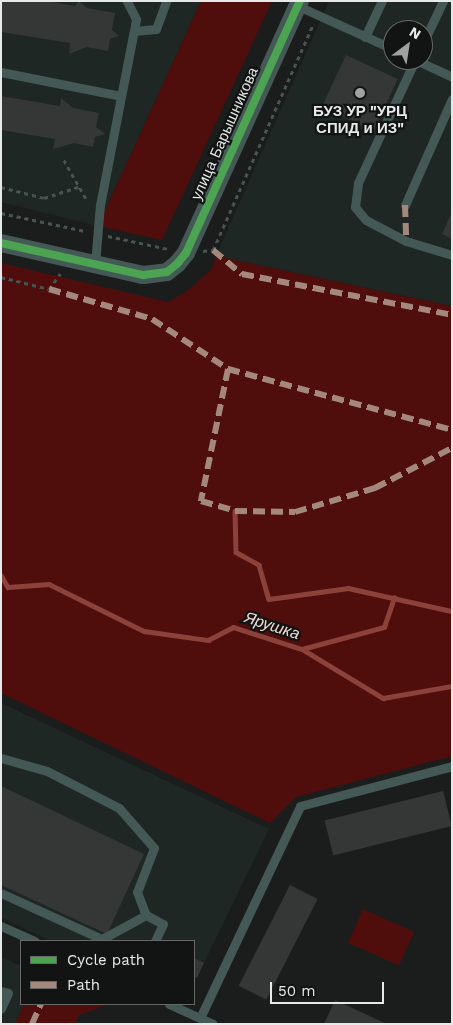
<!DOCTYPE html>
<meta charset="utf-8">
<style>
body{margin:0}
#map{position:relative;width:453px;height:1025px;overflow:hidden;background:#1b1d1c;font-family:"Work Sans",sans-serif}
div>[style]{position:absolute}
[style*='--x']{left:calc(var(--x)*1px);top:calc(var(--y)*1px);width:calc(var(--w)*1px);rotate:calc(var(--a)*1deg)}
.built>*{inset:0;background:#1e2724}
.green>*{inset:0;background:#4f0e0b;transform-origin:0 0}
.stream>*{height:4.5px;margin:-2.25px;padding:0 2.25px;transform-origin:2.25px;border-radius:2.25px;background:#8c423a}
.building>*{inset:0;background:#353736;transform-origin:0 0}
.path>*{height:2.5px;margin-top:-1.25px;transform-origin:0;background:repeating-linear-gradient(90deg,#465553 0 4px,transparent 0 8px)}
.service>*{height:9px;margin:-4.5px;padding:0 4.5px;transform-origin:4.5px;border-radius:4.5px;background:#445955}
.minor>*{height:18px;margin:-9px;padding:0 9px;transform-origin:9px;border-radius:9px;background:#445955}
.quiet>*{height:6px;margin-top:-3px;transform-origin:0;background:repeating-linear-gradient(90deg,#a5887d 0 12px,transparent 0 18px)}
.cycleway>*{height:8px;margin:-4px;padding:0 4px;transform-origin:4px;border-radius:4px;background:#4ca352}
.dots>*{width:14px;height:14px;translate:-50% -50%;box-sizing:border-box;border:2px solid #111413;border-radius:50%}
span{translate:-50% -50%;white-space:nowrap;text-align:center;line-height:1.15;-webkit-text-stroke:4.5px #111413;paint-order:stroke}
.poi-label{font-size:15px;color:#e7e9e8;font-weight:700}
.street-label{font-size:15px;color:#e7e9e8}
.water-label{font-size:16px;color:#f2d9d5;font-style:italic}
.frame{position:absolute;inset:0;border:2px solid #e7e9e8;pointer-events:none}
.legend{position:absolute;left:20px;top:940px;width:175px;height:65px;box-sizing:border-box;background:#111413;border:1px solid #676968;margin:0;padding:6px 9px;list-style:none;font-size:15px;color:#e7e9e8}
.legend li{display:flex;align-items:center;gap:10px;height:25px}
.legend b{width:25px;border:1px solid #676968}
.north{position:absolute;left:383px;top:20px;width:50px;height:50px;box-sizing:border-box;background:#111413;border:1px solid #676968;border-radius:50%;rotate:31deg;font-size:14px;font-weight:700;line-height:20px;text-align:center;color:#e7e9e8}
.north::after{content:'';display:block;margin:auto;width:18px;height:22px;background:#a0a2a1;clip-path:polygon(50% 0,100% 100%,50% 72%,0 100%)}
.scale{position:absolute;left:270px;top:982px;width:114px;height:22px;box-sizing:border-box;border:2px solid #e7e9e8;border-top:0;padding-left:6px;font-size:15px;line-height:18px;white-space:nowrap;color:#e7e9e8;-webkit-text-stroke:4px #111413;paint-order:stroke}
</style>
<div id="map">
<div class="built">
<i style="clip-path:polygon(1px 1px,201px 1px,98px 226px,1px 202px)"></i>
<i style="clip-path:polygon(evenodd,329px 1px,452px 1px,452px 306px,216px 256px,329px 1px,393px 30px,423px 30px,423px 60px,393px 60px,393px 30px)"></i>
<i style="clip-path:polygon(1px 703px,269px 829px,204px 963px,194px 958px,194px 941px,51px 941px,1px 918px)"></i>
<i style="clip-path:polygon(1px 957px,21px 966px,21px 1004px,24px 1004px,15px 1024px,1px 1024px)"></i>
</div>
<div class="green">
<i style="clip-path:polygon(201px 1px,272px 1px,162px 240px,98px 226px)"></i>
<i style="clip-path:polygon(216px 256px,452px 306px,452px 756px,296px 797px,270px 823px,1px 693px,1px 263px,168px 302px,187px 291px,211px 270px)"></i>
<i style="left:363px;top:909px;width:56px;height:37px;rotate:24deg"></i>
<i style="clip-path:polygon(24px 1004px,99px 1004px,104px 1006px,79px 1015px,75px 1024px,15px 1024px)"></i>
</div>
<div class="stream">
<i style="--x:235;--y:511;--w:41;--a:88.6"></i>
<i style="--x:236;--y:552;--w:26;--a:29"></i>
<i style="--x:259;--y:565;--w:35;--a:74"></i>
<i style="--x:269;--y:599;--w:80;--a:-7.9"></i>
<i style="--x:348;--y:588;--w:107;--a:12.5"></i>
<i style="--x:1;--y:575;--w:14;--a:60"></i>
<i style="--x:8;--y:587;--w:41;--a:-4.2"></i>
<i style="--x:49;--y:584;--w:106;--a:26.3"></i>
<i style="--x:144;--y:631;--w:65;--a:8"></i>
<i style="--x:208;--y:640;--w:28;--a:-27"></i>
<i style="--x:233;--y:627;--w:72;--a:17.7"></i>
<i style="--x:302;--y:649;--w:95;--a:31.2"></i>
<i style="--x:383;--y:698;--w:70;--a:-9.9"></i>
<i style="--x:302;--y:649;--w:85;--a:-15"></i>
<i style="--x:384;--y:627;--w:31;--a:-71"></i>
</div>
<div class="building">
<i style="clip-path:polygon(1px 1px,47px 1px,75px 6px,79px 1px,87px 8px,115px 13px,112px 30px,119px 36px,110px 39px,108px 51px,87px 47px,69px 54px,70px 43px,1px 32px)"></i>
<i style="left:346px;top:55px;width:57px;height:57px;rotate:25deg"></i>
<i style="clip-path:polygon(1px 96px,60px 106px,61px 98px,73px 108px,99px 113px,96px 127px,105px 134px,95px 137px,93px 147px,74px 143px,53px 149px,55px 139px,1px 130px)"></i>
<i style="clip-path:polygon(452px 212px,452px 239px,442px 234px)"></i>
<i style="clip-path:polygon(1px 786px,144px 854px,107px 934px,1px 885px)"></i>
<i style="left:443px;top:791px;width:36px;height:122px;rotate:76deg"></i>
<i style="left:290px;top:885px;width:31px;height:113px;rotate:27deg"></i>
<i style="clip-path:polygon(194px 958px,204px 963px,197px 978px,194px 977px)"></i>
<i style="clip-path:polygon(335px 1000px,387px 1024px,324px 1024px)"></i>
</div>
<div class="path">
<i style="--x:64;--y:160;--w:48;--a:60.3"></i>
<i style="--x:1;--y:187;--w:44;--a:14.3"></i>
<i style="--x:44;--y:198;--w:38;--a:-18"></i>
<i style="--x:1;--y:213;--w:86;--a:12.1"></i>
<i style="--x:108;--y:236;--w:61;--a:12.2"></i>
<i style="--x:203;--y:251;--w:10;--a:-6"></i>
<i style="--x:213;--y:250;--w:247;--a:-66.1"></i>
<i style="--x:1;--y:277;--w:49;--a:14"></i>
<i style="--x:49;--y:289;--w:19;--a:-54"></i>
</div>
<div class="service">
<i style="--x:298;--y:6;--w:104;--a:24.4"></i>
<i style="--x:134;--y:31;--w:22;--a:-5"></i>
<i style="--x:156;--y:29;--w:30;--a:-70"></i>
<i style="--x:365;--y:37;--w:40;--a:-65"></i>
<i style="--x:423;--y:43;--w:47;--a:-64.5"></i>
<i style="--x:415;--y:60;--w:136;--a:114.9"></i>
<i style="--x:358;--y:183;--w:24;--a:97"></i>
<i style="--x:355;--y:207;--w:17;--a:50"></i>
<i style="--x:366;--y:220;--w:45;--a:27.7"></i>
<i style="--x:406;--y:241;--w:48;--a:16.9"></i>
<i style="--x:416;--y:60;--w:40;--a:25"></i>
<i style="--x:1;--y:72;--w:122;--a:11.3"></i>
<i style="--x:405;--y:205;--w:116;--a:-66.1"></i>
<i style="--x:95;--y:264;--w:59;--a:-85.2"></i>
<i style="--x:100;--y:205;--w:189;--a:-79"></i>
<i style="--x:136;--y:19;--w:20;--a:-117"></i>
<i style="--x:1;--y:758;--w:48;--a:15.8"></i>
<i style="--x:47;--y:771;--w:81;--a:27.2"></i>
<i style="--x:119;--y:808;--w:53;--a:48.8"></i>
<i style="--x:154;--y:848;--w:47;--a:111.1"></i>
<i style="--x:137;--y:892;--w:25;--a:69"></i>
<i style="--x:146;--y:915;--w:19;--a:28"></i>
<i style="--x:163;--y:924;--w:19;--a:115"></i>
<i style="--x:1;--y:893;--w:111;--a:24.5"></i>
<i style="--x:102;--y:939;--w:50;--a:-28.6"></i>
<i style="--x:1;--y:926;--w:37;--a:24"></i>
<i style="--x:1;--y:991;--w:7;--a:16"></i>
<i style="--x:8;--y:993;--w:17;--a:114"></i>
<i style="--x:169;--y:1004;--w:48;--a:24.4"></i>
<i style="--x:200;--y:1018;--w:234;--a:-64.7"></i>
<i style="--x:300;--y:806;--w:157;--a:-14.7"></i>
</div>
<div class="minor">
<i style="--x:1;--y:243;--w:146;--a:12.7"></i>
<i style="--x:143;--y:275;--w:24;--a:-7"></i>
<i style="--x:167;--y:272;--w:13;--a:-39"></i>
<i style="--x:177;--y:264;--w:14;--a:-51"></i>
<i style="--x:186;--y:253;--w:277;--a:-65.7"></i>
</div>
<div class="quiet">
<i style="--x:405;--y:205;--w:36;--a:88"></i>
<i style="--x:213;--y:250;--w:38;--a:40"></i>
<i style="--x:242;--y:274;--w:214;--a:11"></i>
<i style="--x:49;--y:289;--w:107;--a:16.2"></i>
<i style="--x:152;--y:319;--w:91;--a:33.3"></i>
<i style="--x:228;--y:369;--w:135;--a:101.6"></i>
<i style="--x:201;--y:501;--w:35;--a:16"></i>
<i style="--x:235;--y:511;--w:60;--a:1"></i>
<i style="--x:295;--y:512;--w:84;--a:-16.7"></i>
<i style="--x:375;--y:488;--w:87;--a:-27.5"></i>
<i style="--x:228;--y:369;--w:232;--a:15.2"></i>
<i style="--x:32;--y:1024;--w:22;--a:-66"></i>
</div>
<div class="cycleway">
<i style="--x:1;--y:243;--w:146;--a:12.7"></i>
<i style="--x:143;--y:275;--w:24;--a:-7"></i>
<i style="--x:167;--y:272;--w:13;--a:-39"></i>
<i style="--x:177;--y:264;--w:14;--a:-51"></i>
<i style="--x:186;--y:253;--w:277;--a:-65.7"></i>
</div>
<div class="dots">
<i style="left:360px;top:93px;background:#a0a2a1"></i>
</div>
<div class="poi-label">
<span style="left:360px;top:120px">БУЗ УР "УРЦ<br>СПИД и ИЗ"</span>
</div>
<div class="street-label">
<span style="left:225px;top:134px;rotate:-66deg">улица Барышникова</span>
</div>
<div class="water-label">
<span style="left:272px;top:626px;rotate:18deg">Ярушка</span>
</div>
<div class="frame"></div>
<ul class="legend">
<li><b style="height:6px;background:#4ca352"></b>Cycle path</li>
<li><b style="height:6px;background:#a5887d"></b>Path</li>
</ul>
<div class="north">N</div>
<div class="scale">50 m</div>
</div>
